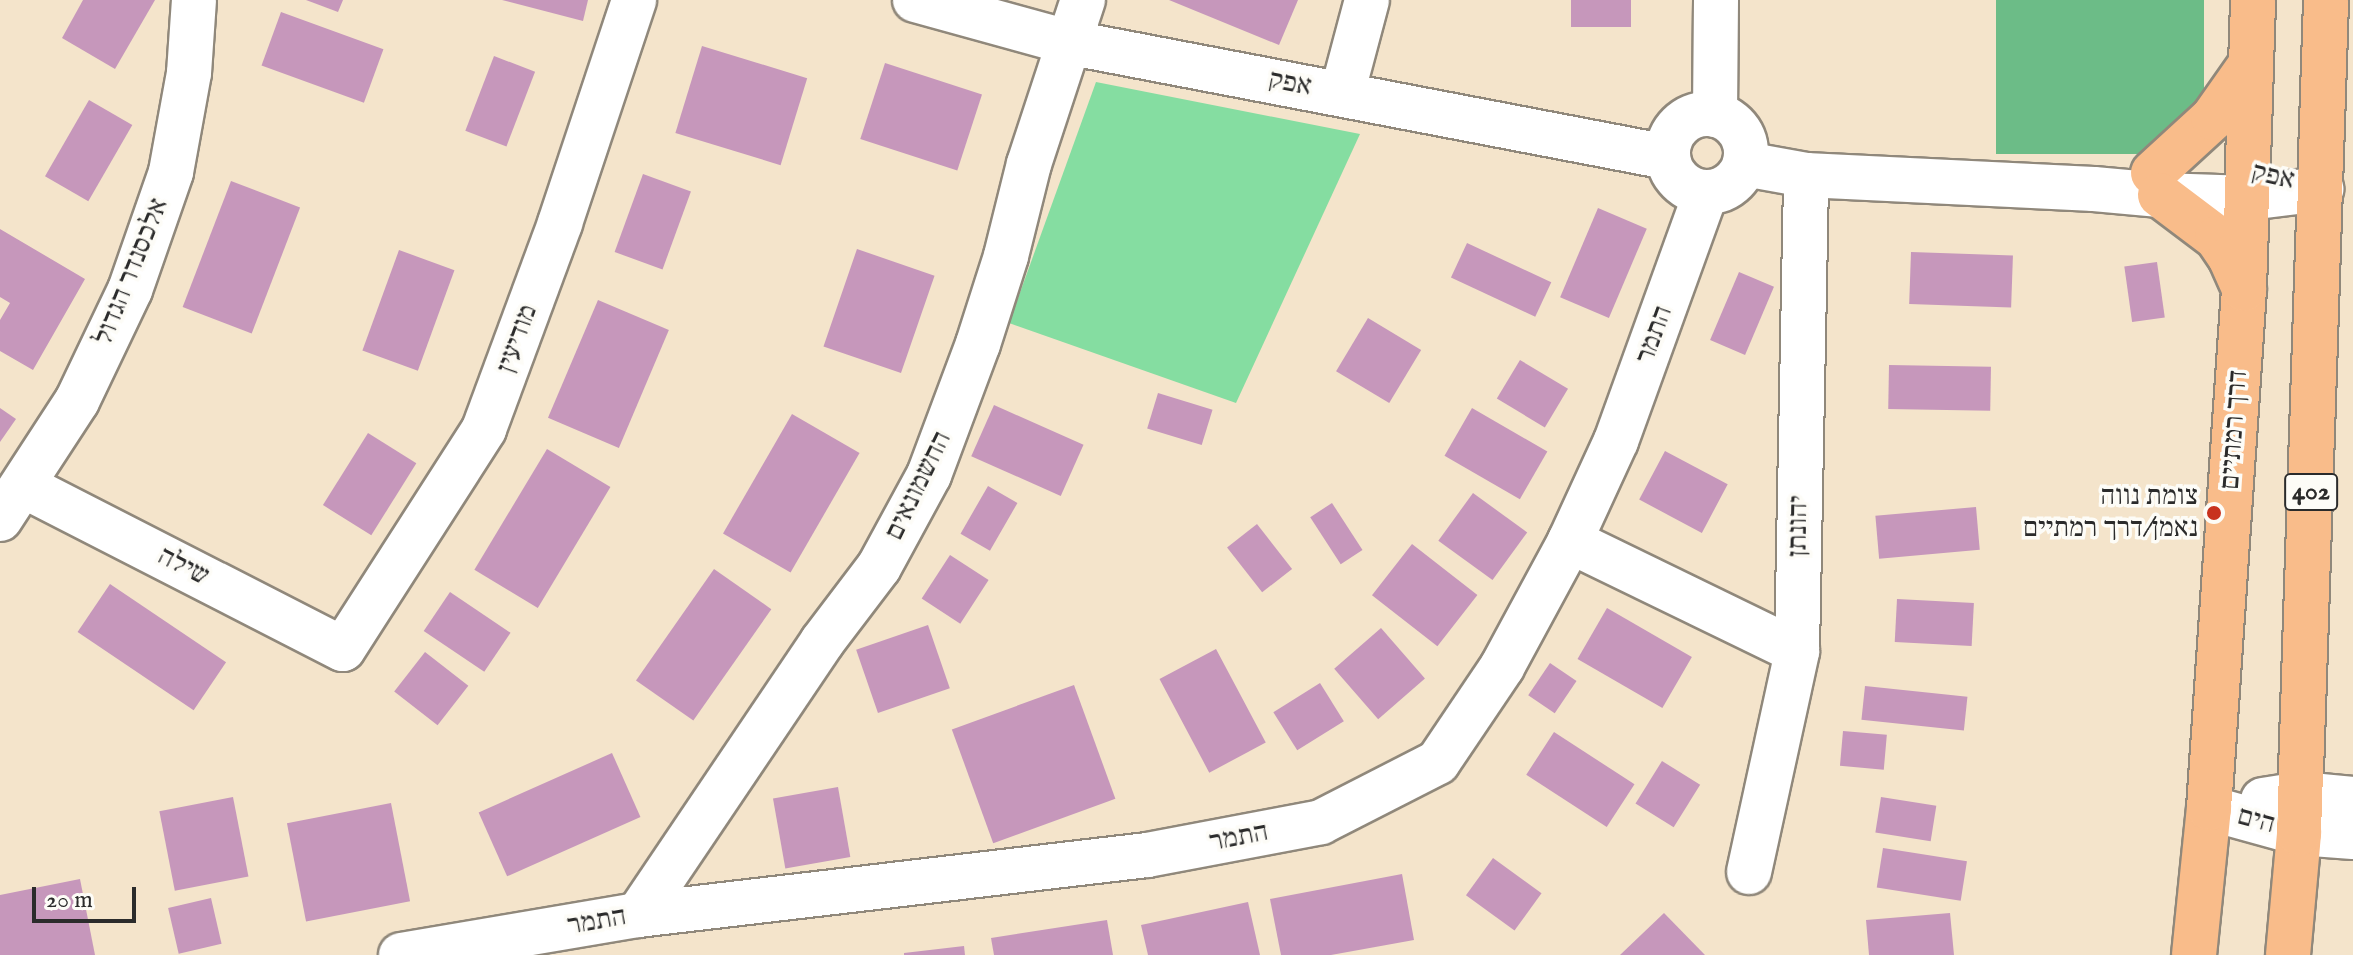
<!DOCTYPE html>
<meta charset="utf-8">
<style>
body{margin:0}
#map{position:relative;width:2353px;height:955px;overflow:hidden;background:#f4e4cb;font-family:"IM FELL English","Frank Ruhl Libre",serif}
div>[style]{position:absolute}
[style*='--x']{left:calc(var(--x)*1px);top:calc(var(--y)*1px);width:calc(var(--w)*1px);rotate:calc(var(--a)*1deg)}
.green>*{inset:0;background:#85dda1}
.forest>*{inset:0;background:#6cbc87;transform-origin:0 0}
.building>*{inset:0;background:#c697bb;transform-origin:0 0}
.roads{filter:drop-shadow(2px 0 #90887b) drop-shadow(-2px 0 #90887b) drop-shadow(0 2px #90887b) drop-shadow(0 -2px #90887b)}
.minor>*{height:44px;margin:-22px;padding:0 22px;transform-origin:22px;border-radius:22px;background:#fff}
.minor>.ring{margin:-22px;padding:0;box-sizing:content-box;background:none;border:44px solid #fff;border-radius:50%}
.major>*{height:44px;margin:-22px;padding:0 22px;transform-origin:22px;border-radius:22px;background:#f9bc8a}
.dots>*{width:22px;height:22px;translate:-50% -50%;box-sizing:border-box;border:4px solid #fdfcf7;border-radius:50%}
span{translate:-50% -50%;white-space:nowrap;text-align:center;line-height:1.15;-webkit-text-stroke:7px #fdfcf7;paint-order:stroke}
.shield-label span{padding:2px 6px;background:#fdfcf7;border:2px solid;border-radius:6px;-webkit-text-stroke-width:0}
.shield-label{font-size:26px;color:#2b2b2b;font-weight:700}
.street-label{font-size:28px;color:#2b2b2b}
.poi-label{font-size:28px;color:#2b2b2b}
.right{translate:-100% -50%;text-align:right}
.scale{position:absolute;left:32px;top:887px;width:104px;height:36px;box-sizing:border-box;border:4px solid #2b2b2b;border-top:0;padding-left:10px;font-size:24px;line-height:28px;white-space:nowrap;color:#2b2b2b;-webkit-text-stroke:6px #fdfcf7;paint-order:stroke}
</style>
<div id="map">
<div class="green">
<i style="clip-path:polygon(1096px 82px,1360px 134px,1236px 403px,1009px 323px)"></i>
</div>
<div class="forest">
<i style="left:1996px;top:0;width:208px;height:154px"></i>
</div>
<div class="building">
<i style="clip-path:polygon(83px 0,155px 0,115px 69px,62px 38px)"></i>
<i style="clip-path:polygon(306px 0,343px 0,338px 12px)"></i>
<i style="clip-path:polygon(502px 0,588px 0,583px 21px)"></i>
<i style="clip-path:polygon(1169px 0,1298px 0,1279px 45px)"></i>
<i style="left:1571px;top:0;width:60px;height:27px"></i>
<i style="left:281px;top:12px;width:109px;height:57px;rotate:20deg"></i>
<i style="left:702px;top:46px;width:110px;height:91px;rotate:17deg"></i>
<i style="left:494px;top:56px;width:44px;height:80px;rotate:21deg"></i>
<i style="left:885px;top:63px;width:102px;height:80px;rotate:18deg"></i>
<i style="left:89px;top:100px;width:50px;height:88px;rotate:30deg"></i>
<i style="left:643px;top:174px;width:51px;height:83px;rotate:20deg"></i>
<i style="left:231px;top:181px;width:74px;height:135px;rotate:21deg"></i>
<i style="left:1598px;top:208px;width:53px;height:97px;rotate:23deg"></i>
<i style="clip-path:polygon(0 229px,85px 279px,33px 370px,0 351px,0 320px,10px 303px,0 297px)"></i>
<i style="left:1467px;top:243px;width:93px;height:38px;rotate:25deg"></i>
<i style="left:857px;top:249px;width:82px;height:103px;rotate:19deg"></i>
<i style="left:399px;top:250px;width:59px;height:107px;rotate:20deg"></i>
<i style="left:1911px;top:252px;width:102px;height:52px;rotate:2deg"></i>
<i style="left:2157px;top:262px;width:56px;height:33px;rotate:82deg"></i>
<i style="left:1739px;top:272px;width:38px;height:74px;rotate:23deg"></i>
<i style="left:598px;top:300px;width:77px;height:128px;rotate:23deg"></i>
<i style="left:1368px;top:318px;width:62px;height:62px;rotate:31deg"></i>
<i style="left:1520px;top:360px;width:56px;height:45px;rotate:31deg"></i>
<i style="left:1889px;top:365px;width:102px;height:44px;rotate:1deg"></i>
<i style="left:1158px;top:393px;width:57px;height:37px;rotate:17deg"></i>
<i style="left:994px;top:405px;width:98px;height:56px;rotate:24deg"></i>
<i style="clip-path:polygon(0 408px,16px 419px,0 442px)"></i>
<i style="left:1472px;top:408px;width:87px;height:55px;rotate:30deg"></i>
<i style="left:792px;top:414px;width:78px;height:138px;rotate:30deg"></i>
<i style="left:368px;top:433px;width:57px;height:85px;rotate:32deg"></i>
<i style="left:547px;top:449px;width:74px;height:141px;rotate:31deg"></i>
<i style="left:1665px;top:451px;width:71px;height:55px;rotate:28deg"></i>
<i style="left:988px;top:486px;width:34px;height:55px;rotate:30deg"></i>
<i style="left:1473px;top:493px;width:67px;height:59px;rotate:36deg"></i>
<i style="left:1332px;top:503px;width:56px;height:26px;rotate:57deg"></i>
<i style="left:1976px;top:507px;width:43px;height:101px;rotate:85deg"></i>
<i style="left:1257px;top:524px;width:57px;height:38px;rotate:52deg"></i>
<i style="left:1412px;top:544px;width:83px;height:65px;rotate:38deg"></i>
<i style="left:950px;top:555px;width:46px;height:52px;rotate:33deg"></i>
<i style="left:714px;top:569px;width:70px;height:136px;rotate:35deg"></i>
<i style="left:110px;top:584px;width:140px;height:58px;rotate:34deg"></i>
<i style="left:450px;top:592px;width:73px;height:47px;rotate:34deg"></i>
<i style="left:1897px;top:599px;width:77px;height:43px;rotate:3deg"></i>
<i style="left:1607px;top:608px;width:98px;height:59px;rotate:30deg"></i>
<i style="left:928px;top:625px;width:67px;height:76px;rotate:71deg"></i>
<i style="left:1381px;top:628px;width:67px;height:62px;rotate:49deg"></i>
<i style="left:1216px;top:649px;width:106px;height:64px;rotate:62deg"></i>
<i style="left:425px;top:652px;width:55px;height:50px;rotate:38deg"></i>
<i style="left:1550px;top:663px;width:32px;height:39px;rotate:34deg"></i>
<i style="left:1320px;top:683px;width:45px;height:55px;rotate:58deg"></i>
<i style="left:1074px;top:685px;width:121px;height:130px;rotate:70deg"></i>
<i style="left:1865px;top:686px;width:103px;height:34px;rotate:6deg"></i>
<i style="left:1843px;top:731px;width:44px;height:35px;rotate:5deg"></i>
<i style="left:1554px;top:732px;width:96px;height:51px;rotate:33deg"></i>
<i style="left:612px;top:753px;width:70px;height:146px;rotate:66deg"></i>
<i style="left:1662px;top:761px;width:45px;height:50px;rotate:32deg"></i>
<i style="left:838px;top:787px;width:71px;height:66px;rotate:80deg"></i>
<i style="left:233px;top:797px;width:81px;height:75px;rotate:79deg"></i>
<i style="left:1881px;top:797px;width:56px;height:36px;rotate:9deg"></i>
<i style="left:391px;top:803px;width:100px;height:106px;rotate:79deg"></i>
<i style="left:1883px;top:848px;width:85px;height:40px;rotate:9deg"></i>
<i style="left:1493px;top:858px;width:60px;height:46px;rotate:36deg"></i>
<i style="clip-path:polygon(1402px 874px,1414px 940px,1331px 955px,1281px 955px,1270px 899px)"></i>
<i style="clip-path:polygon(80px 879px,95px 955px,0 955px,0 895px)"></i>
<i style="left:211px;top:898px;width:47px;height:44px;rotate:77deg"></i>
<i style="clip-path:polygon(1248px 902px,1260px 955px,1148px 955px,1141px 925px)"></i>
<i style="clip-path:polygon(1664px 913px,1705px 955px,1620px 955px)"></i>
<i style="clip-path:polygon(1950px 913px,1954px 955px,1869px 955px,1866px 920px)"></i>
<i style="clip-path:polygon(1107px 920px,1113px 955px,994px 955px,991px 938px)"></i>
<i style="clip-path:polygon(964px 946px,965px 955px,904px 955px,904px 953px)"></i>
</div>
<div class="roads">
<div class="minor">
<i style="--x:915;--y:0;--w:158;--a:15.4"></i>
<i style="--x:1067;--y:42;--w:611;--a:10.85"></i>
<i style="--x:1342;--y:94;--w:97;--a:-75.1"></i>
<i class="ring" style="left:1668px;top:114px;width:34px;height:34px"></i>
<i style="--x:1715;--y:115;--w:115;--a:-89.5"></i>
<i style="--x:1745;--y:164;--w:62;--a:10.2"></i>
<i style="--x:1806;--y:175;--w:288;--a:2.8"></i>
<i style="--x:2094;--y:189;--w:66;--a:5.2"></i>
<i style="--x:2160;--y:195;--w:89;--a:1.9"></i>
<i style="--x:2249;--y:198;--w:73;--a:-7.1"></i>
<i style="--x:24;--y:486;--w:358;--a:27.1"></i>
<i style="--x:343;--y:649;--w:261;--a:-57.3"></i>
<i style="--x:484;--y:429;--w:220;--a:-69.7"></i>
<i style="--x:560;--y:223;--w:235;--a:-71.6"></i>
<i style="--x:0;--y:519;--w:141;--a:-56.9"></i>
<i style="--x:77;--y:401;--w:123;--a:-64.5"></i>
<i style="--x:130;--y:290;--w:125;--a:-70.8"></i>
<i style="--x:171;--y:172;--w:101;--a:-79.7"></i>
<i style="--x:189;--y:73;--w:73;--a:-86.1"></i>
<i style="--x:1570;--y:541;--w:252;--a:25.9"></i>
<i style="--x:2263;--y:800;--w:37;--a:-9"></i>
<i style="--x:2300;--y:794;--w:53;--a:5.4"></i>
<i style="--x:2209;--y:808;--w:93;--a:15.5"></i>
<i style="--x:2299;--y:833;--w:54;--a:4.2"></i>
<i style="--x:1749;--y:872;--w:226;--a:-77.7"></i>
<i style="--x:1797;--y:651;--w:476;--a:-88.9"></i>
<i style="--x:638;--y:915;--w:329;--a:-56"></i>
<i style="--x:822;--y:642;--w:94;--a:-52.8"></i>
<i style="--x:879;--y:567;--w:105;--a:-61.5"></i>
<i style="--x:929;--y:475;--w:140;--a:-69.5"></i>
<i style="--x:978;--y:344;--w:92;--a:-72.3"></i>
<i style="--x:1006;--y:256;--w:95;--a:-76"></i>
<i style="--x:1029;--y:164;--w:173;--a:-71.8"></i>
<i style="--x:401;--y:955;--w:240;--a:-9.6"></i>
<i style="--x:638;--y:915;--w:513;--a:-6.72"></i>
<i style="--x:1147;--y:855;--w:177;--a:-10.7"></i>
<i style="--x:1321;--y:822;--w:131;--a:-27.1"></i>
<i style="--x:1438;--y:762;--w:115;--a:-56"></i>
<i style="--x:1502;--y:667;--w:143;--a:-61.6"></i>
<i style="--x:1570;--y:541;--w:110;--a:-65.3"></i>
<i style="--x:1616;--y:441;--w:264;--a:-70.1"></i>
</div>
<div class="major">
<i style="--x:2153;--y:173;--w:81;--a:-42.5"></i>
<i style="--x:2213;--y:118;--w:66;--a:-54.9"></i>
<i style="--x:2160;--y:195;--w:71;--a:37"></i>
<i style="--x:2217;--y:238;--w:23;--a:56"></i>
<i style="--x:2230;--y:257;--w:35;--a:66"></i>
<i style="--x:2194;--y:955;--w:148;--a:-84.2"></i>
<i style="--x:2209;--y:808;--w:520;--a:-86.14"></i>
<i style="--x:2244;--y:289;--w:289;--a:-88.2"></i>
<i style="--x:2288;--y:955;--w:122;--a:-84.8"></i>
<i style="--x:2299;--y:833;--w:833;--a:-88.14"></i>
</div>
</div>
<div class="dots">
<i style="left:2214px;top:513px;background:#c8321e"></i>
</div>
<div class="shield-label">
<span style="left:2311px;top:492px">402</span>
</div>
<div class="street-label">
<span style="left:1290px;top:84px;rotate:11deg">אפק</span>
<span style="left:2273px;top:177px;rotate:13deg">אפק</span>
<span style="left:132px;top:272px;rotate:-68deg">אלכסנדר הגדול</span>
<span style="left:1655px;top:335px;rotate:-70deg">התמר</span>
<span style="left:518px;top:339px;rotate:-70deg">מודיעין</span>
<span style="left:2235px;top:430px;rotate:-86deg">דרך רמתיים</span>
<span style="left:919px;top:486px;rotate:-64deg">החשמונאים</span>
<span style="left:1799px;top:526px;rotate:-89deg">יהונתן</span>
<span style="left:183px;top:567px;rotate:27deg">שילה</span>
<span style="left:2256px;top:821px;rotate:15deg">הים</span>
<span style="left:1239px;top:838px;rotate:-11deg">התמר</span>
<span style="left:597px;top:922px;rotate:-10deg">התמר</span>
</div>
<div class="poi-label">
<span class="right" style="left:2198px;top:513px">צומת נווה<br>נאמן/דרך רמתיים</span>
</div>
<div class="scale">20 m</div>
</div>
